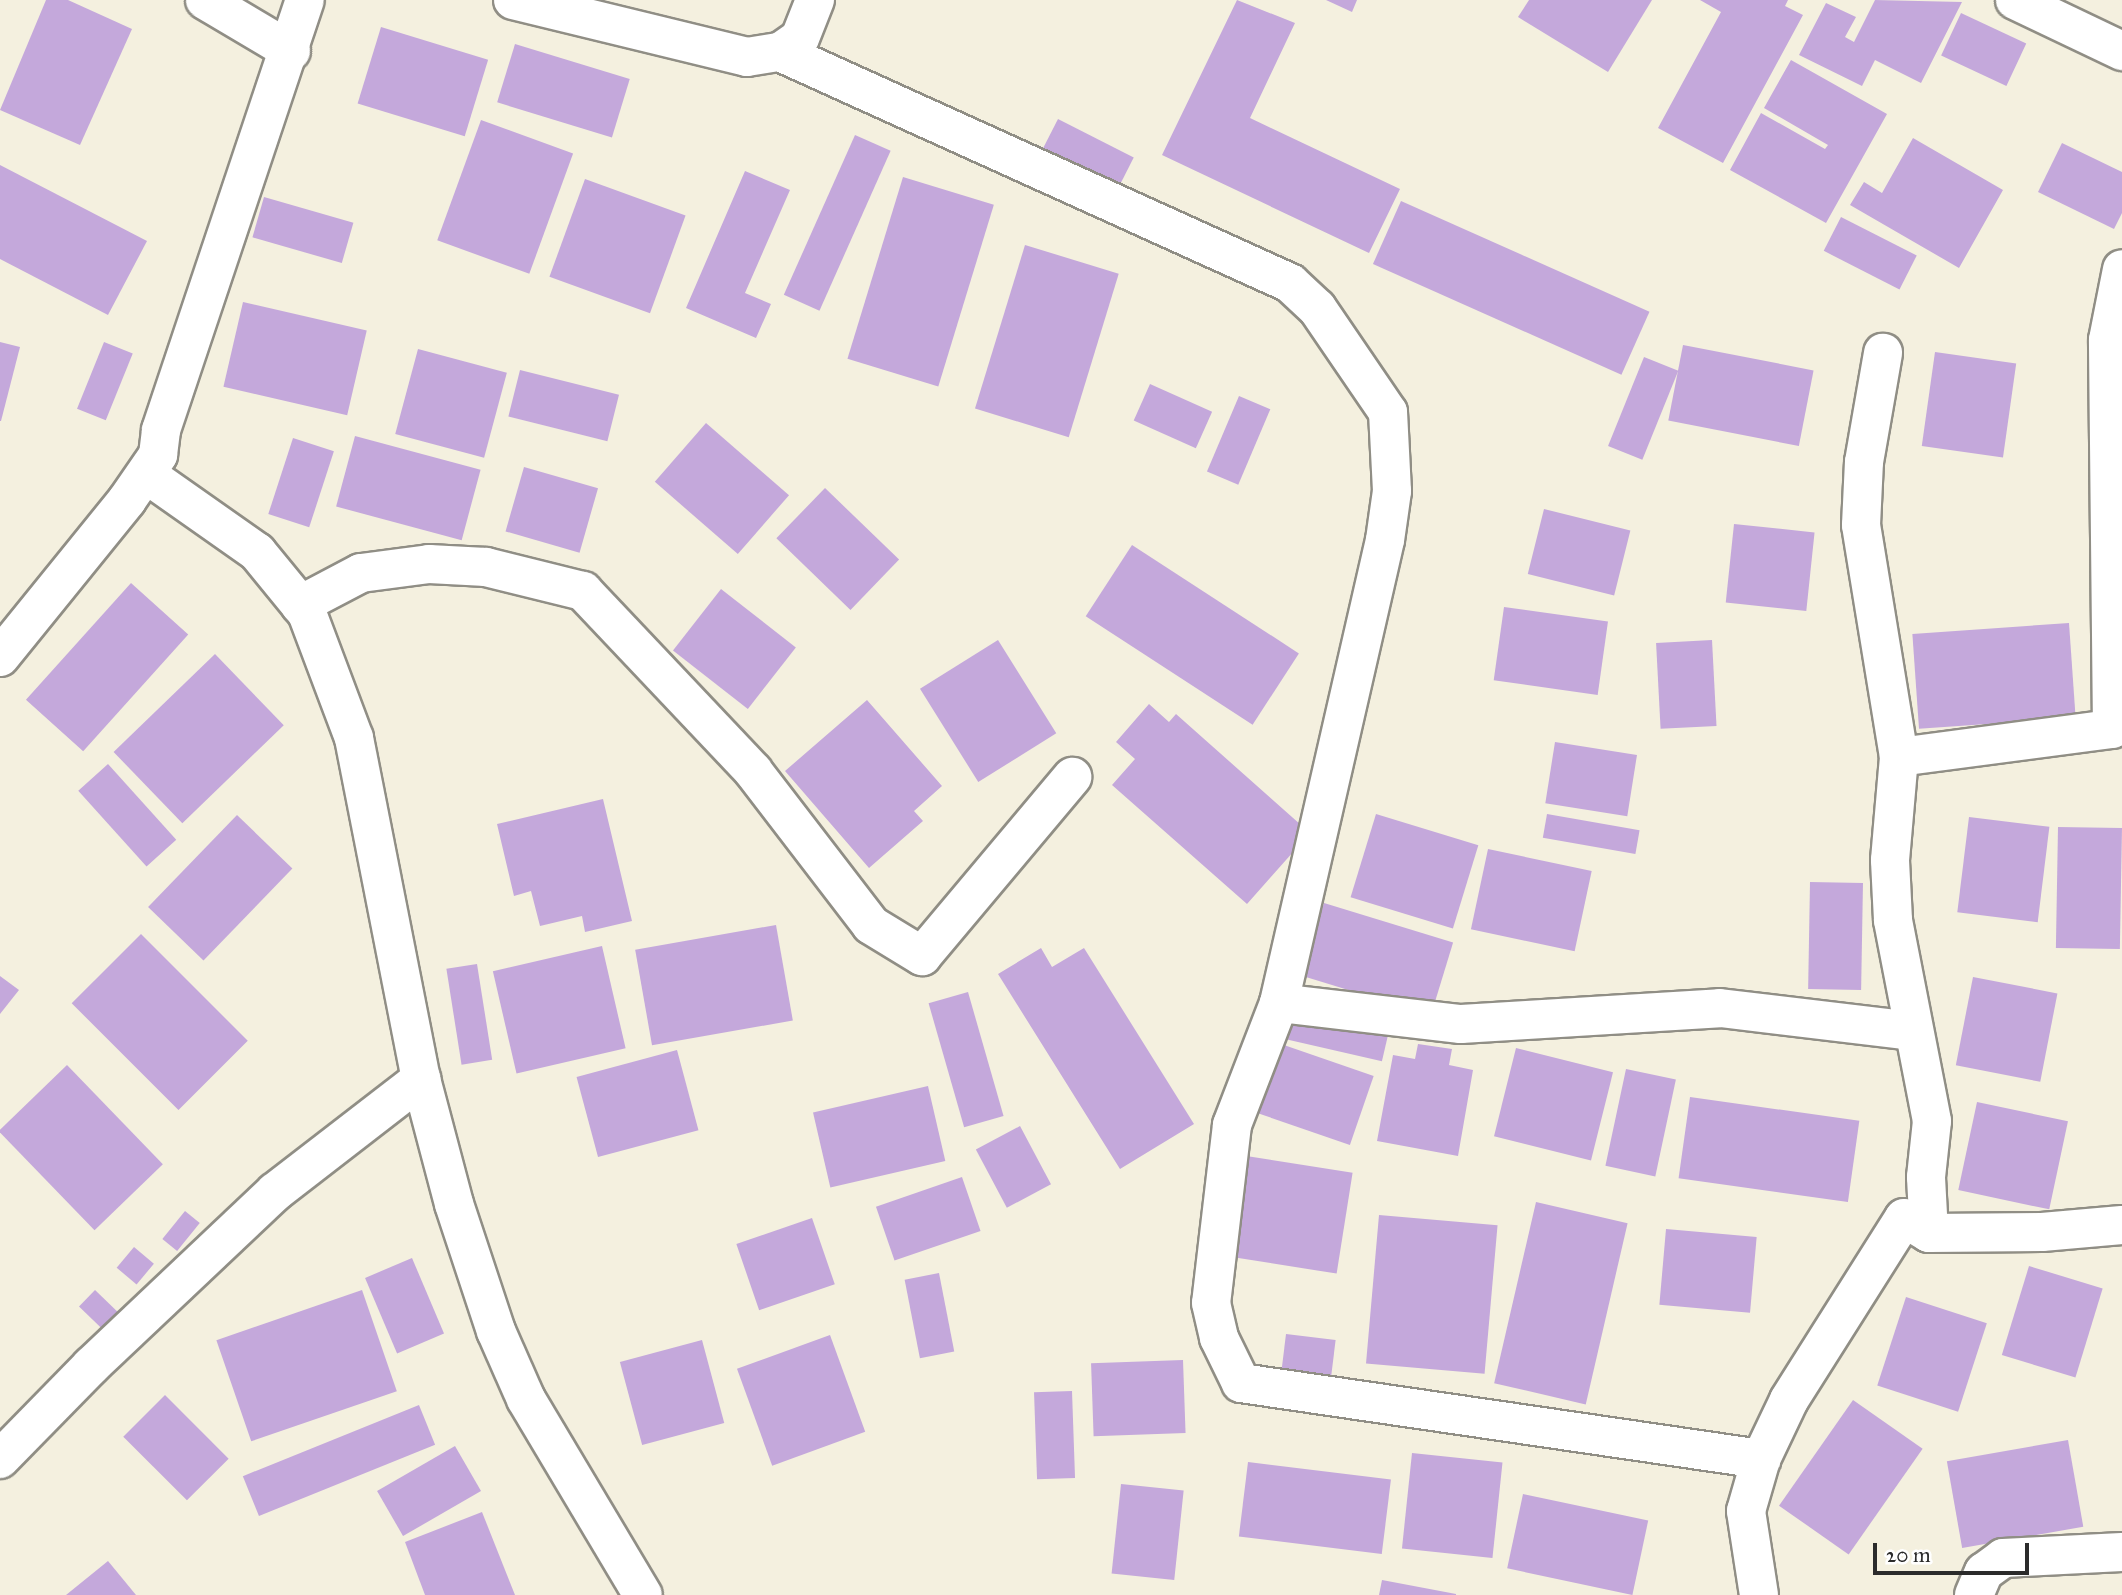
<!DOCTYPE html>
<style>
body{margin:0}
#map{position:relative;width:2122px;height:1595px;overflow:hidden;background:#f4f0df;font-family:"IM FELL Great Primer",serif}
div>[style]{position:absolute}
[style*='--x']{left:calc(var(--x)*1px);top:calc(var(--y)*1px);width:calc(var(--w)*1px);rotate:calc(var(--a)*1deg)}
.building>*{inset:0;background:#c4a8db;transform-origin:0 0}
.roads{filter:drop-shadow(2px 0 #908e85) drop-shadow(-2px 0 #908e85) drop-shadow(0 2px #908e85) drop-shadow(0 -2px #908e85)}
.minor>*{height:38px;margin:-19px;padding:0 19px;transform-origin:19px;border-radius:19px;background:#fff}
span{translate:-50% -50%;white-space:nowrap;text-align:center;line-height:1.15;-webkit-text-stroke:5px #fff;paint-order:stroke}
.scale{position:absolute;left:1873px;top:1543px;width:156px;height:32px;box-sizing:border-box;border:4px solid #2b2b2b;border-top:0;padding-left:9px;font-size:21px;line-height:24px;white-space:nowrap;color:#2b2b2b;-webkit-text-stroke:5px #fff;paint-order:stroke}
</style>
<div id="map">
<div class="building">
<i style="clip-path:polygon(46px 0,68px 0,132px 29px,80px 145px,0 110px)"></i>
<i style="clip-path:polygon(1237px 0,1295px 23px,1250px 118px,1400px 189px,1369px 253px,1162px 155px)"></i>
<i style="clip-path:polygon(1326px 0,1357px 0,1352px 12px)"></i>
<i style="clip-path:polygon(1529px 0,1652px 0,1608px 72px,1518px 17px)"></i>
<i style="clip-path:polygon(1700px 0,1788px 0,1785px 6px,1803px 15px,1723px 163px,1658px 128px,1721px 12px)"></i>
<i style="clip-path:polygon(1875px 0,1962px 2px,1921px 83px,1875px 60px,1862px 86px,1799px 55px,1826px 3px,1856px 17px,1845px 37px,1854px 42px)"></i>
<i style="left:1961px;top:13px;width:72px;height:47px;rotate:25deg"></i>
<i style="left:381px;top:27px;width:112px;height:80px;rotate:17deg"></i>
<i style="left:515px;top:44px;width:120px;height:61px;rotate:17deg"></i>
<i style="clip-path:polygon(1791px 60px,1887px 114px,1826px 223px,1730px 170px,1761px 113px,1825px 149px,1828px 145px,1764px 108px)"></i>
<i style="left:1058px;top:119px;width:85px;height:36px;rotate:27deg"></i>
<i style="left:481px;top:120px;width:98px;height:128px;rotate:20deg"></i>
<i style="left:855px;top:135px;width:39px;height:175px;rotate:24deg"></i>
<i style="clip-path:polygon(1913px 138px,2003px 190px,1959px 268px,1850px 205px,1864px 182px,1882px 193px)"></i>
<i style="clip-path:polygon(2062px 143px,2122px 172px,2122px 213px,2114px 229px,2038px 192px)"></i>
<i style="clip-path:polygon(0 165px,147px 241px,108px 315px,0 259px)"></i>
<i style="clip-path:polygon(745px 171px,790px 190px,745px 293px,771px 304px,756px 338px,686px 308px)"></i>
<i style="left:903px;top:177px;width:95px;height:190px;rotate:17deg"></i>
<i style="left:585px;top:179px;width:107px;height:104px;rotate:20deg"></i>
<i style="left:264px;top:197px;width:93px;height:42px;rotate:16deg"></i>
<i style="left:1401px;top:201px;width:272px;height:69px;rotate:24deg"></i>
<i style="left:1841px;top:217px;width:85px;height:38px;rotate:27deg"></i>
<i style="left:1025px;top:245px;width:98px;height:171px;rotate:17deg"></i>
<i style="left:243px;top:302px;width:127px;height:87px;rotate:13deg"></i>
<i style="clip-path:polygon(0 342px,20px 347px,1px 421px,0 421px)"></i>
<i style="left:104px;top:342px;width:31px;height:72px;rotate:22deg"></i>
<i style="left:1683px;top:345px;width:133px;height:77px;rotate:11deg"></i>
<i style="left:418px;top:349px;width:92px;height:88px;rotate:15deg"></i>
<i style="left:1935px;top:352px;width:82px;height:95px;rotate:8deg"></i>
<i style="left:1644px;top:357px;width:37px;height:96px;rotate:22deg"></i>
<i style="left:520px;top:370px;width:102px;height:48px;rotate:14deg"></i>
<i style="left:1150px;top:384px;width:68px;height:40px;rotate:24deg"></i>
<i style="left:1239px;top:396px;width:34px;height:82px;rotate:23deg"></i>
<i style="left:706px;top:423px;width:110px;height:78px;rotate:41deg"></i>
<i style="left:355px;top:436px;width:130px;height:73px;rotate:15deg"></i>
<i style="left:293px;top:438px;width:43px;height:80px;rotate:18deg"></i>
<i style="left:524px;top:467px;width:77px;height:67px;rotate:16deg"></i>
<i style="left:825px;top:488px;width:103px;height:70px;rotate:44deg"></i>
<i style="left:1544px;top:509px;width:89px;height:67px;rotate:14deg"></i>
<i style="left:1734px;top:524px;width:81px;height:79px;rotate:6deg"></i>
<i style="left:1132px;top:545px;width:199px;height:85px;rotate:33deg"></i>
<i style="left:131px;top:583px;width:77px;height:157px;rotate:42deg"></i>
<i style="left:721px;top:589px;width:95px;height:78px;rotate:38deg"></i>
<i style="left:1504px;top:607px;width:105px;height:74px;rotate:8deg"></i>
<i style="left:2069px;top:623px;width:95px;height:157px;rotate:86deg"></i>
<i style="left:998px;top:640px;width:110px;height:92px;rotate:58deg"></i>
<i style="left:1712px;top:640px;width:86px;height:56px;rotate:87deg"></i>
<i style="left:215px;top:654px;width:99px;height:141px;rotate:46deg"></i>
<i style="clip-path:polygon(867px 700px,942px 786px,914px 811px,923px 821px,869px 868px,785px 771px)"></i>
<i style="clip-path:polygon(1149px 704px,1169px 722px,1176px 714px,1310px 833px,1247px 904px,1112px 785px,1135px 759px,1116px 742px)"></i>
<i style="left:1555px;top:742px;width:83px;height:62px;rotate:9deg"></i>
<i style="left:108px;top:764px;width:102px;height:40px;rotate:48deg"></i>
<i style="clip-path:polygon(603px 799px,632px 921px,585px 932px,582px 916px,540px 926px,531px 891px,514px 896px,497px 824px)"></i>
<i style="left:1376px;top:814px;width:107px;height:87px;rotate:17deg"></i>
<i style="left:1547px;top:814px;width:94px;height:24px;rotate:10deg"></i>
<i style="left:237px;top:815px;width:77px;height:128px;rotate:44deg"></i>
<i style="left:1969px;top:817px;width:81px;height:96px;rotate:7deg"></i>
<i style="left:2058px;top:827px;width:64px;height:121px;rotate:1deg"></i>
<i style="left:1488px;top:849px;width:106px;height:82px;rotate:12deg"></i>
<i style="left:1810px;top:882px;width:53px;height:107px;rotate:1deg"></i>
<i style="left:1324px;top:903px;width:135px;height:76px;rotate:17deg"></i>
<i style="left:776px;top:925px;width:97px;height:143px;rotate:80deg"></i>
<i style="left:141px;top:934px;width:151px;height:98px;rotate:45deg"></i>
<i style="left:602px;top:946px;width:105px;height:112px;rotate:77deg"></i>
<i style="clip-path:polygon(1041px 948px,1052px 967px,1084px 948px,1194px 1124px,1120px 1169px,998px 974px)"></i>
<i style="left:477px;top:964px;width:97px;height:31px;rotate:81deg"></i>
<i style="clip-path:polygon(0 976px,19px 990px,0 1014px)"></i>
<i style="left:1973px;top:977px;width:86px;height:90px;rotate:11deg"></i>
<i style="left:968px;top:992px;width:129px;height:41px;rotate:74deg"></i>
<i style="left:1289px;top:1006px;width:103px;height:33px;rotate:13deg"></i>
<i style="left:1281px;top:1044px;width:98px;height:73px;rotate:19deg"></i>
<i style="clip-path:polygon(1418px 1044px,1452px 1049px,1449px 1065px,1473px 1070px,1458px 1156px,1377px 1141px,1393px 1055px,1415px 1059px)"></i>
<i style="left:1516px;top:1048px;width:100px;height:91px;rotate:14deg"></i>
<i style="left:677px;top:1050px;width:83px;height:104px;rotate:75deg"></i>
<i style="left:67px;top:1065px;width:138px;height:95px;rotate:46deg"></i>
<i style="left:1626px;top:1069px;width:51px;height:99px;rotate:12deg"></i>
<i style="left:928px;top:1086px;width:77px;height:118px;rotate:77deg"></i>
<i style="left:1690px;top:1097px;width:171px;height:82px;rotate:8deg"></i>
<i style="left:1977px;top:1102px;width:93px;height:90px;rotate:12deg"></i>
<i style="left:1020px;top:1126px;width:66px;height:50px;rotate:62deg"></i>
<i style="left:1240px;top:1155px;width:114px;height:102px;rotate:9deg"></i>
<i style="left:962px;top:1177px;width:57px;height:91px;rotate:71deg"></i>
<i style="left:1536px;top:1202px;width:94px;height:186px;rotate:13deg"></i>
<i style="left:185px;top:1211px;width:19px;height:36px;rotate:39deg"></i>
<i style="left:1379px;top:1215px;width:119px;height:149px;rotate:5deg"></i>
<i style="left:812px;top:1218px;width:70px;height:80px;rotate:71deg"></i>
<i style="left:1666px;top:1229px;width:91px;height:76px;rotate:5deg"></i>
<i style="left:134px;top:1247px;width:26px;height:27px;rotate:40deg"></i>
<i style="left:412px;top:1258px;width:82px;height:51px;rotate:67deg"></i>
<i style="left:2029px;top:1266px;width:77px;height:93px;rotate:17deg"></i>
<i style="left:939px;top:1273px;width:80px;height:35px;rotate:79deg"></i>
<i style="left:95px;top:1290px;width:36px;height:23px;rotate:44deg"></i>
<i style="left:362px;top:1290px;width:107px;height:154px;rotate:71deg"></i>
<i style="left:1906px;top:1297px;width:85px;height:93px;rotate:18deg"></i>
<i style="left:1286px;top:1334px;width:50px;height:40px;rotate:7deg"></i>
<i style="left:830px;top:1335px;width:103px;height:99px;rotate:70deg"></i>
<i style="left:702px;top:1340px;width:86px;height:85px;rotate:75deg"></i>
<i style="left:1183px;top:1360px;width:73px;height:92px;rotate:88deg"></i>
<i style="left:1072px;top:1391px;width:87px;height:38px;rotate:88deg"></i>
<i style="left:165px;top:1395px;width:90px;height:59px;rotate:45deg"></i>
<i style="left:1853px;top:1400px;width:85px;height:129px;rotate:35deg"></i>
<i style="left:419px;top:1405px;width:43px;height:190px;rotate:68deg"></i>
<i style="left:2068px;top:1440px;width:88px;height:123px;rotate:80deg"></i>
<i style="left:455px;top:1446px;width:52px;height:90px;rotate:60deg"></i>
<i style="left:1412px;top:1453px;width:91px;height:96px;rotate:6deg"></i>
<i style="left:1248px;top:1462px;width:144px;height:75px;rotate:7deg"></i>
<i style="left:1121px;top:1484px;width:63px;height:90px;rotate:6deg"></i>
<i style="left:1523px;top:1494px;width:128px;height:76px;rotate:12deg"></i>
<i style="clip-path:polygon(482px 1512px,515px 1595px,425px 1595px,405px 1542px)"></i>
<i style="clip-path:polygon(108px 1561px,136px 1595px,66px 1595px)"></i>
<i style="clip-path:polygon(1382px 1580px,1456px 1594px,1456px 1595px,1379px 1595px)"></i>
</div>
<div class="roads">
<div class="minor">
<i style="--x:205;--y:0;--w:100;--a:30.7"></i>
<i style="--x:513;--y:0;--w:241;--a:13.7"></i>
<i style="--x:747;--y:57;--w:33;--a:-9"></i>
<i style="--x:780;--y:52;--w:24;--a:-35"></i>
<i style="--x:800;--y:38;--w:41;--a:-68.5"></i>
<i style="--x:2015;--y:0;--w:119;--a:25.5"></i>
<i style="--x:780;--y:52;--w:560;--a:24.37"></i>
<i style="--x:1290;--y:283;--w:37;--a:43"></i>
<i style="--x:1317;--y:308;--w:126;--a:55.7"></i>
<i style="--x:1388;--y:412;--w:79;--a:87.1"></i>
<i style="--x:1392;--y:491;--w:49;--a:98.1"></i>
<i style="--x:1385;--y:540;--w:475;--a:102.9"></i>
<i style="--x:1279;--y:1003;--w:131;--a:111.1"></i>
<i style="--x:1232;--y:1125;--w:179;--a:96.7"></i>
<i style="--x:1211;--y:1303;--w:36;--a:77"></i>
<i style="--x:1219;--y:1338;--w:50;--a:63.9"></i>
<i style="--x:1241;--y:1383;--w:526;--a:8.32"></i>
<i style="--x:146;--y:474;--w:136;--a:35.1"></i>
<i style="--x:257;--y:552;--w:79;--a:50.7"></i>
<i style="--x:307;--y:613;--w:134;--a:69.4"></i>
<i style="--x:354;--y:738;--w:348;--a:78.9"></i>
<i style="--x:421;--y:1079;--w:129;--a:75.2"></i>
<i style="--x:454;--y:1204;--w:134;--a:71.7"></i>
<i style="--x:496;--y:1331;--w:74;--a:66.2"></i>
<i style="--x:526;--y:1399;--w:228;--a:59.2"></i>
<i style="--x:300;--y:605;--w:69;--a:-27.7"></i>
<i style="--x:361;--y:573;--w:69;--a:-7.5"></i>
<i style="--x:429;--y:564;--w:57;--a:3"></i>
<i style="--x:486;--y:567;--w:100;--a:13.9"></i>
<i style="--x:583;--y:591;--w:248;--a:46.6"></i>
<i style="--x:753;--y:771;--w:194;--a:52.5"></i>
<i style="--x:871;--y:925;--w:60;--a:31.3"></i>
<i style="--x:922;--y:956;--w:234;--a:-50"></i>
<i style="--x:0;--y:657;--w:202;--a:-51"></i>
<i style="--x:127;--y:500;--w:55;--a:-55.4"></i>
<i style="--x:158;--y:455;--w:25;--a:-83"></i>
<i style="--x:161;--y:430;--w:453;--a:-71.5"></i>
<i style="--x:1899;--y:757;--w:215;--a:-7.5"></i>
<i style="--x:2112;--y:729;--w:389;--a:-90.6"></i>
<i style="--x:2108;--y:340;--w:72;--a:-78.8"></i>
<i style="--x:1279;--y:1003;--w:183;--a:6.6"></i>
<i style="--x:1461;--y:1024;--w:259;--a:-3.5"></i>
<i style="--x:1720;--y:1008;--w:195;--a:6.8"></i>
<i style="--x:1929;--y:1233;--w:113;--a:-0.5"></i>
<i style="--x:2042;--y:1232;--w:80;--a:-5"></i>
<i style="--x:0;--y:1459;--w:130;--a:-45.6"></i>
<i style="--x:91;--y:1366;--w:253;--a:-43.4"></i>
<i style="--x:275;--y:1192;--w:185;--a:-37.7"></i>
<i style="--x:1759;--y:1595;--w:85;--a:-98.8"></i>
<i style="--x:1746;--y:1511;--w:54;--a:-73.9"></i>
<i style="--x:1761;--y:1459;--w:65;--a:-64.6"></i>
<i style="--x:1789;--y:1400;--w:215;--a:-57.7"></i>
<i style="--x:1904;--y:1218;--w:29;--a:31"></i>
<i style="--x:1929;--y:1233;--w:56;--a:-93.1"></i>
<i style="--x:1926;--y:1177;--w:56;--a:-83.9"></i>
<i style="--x:1932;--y:1121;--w:205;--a:-101"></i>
<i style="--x:1893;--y:920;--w:60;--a:-92.9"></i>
<i style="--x:1890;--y:860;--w:103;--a:-85"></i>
<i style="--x:1899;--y:757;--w:235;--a:-99.3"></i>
<i style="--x:1861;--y:525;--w:63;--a:-87.3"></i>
<i style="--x:1864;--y:462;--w:111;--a:-80.1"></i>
<i style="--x:1974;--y:1595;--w:25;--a:-67"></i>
<i style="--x:1984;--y:1572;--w:24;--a:-36"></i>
<i style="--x:2003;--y:1558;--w:119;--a:-2.9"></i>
</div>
</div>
<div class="scale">20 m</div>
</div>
